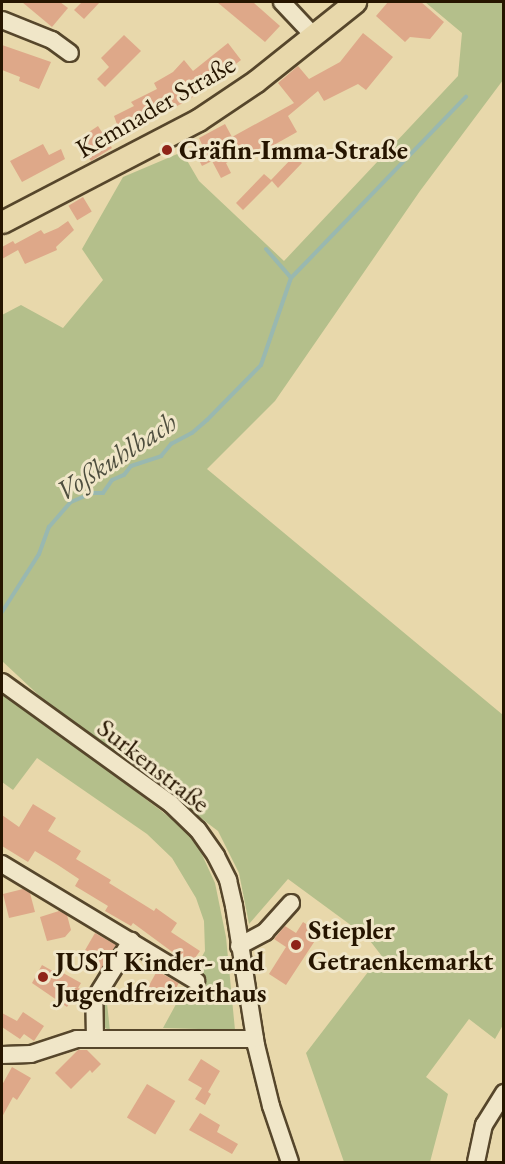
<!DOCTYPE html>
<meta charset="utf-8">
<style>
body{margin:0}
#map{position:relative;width:505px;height:1164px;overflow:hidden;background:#e8d8ab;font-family:"EB Garamond",serif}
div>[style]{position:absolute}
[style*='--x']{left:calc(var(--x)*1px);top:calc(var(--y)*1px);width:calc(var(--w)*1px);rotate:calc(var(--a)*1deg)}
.green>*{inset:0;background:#b4bf8b}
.stream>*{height:4px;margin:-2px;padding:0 2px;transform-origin:2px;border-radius:2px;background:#99b8b0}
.building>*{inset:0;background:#dea889;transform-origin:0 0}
.roads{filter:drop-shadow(2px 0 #56462b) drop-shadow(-2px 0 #56462b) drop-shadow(0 2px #56462b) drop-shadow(0 -2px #56462b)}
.minor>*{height:16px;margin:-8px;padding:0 8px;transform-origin:8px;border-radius:8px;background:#f0e6c8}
.major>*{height:21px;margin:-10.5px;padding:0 10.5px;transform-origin:10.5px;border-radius:10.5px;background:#e8d8ab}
.dots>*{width:16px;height:16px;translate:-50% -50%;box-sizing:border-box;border:3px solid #f0e6c8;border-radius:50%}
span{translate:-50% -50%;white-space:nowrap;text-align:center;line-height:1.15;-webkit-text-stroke:6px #f0e6c8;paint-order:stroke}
.street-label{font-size:27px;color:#261500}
.poi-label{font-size:27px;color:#261500;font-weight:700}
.left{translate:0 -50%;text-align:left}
.water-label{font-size:28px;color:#4e4e3e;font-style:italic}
.frame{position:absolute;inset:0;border:3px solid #261500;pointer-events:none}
</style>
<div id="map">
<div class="green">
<i style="clip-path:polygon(425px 2px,503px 2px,503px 80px,420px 191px,275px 401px,207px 469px,503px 715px,503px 1025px,495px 1039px,469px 1019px,426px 1077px,448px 1094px,430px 1162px,344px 1162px,306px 1053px,381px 955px,367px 937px,288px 879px,249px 924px,239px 873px,218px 831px,46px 702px,2px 661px,2px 315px,21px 305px,63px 328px,103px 280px,82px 249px,123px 177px,182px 152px,199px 181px,284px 261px,458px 76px,462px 33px)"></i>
<i style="clip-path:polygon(2px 690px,193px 835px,215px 883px,226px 937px,235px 1030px,163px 1028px,205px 951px,204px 921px,196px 898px,172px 858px,147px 834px,37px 758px,13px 790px,2px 782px)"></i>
<i style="clip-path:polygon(102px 1000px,107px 1003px,110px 1031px,98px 1023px)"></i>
</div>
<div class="stream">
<i style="--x:266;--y:249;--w:38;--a:49"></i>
<i style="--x:2;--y:612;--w:69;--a:-57.5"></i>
<i style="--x:39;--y:554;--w:29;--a:-70"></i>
<i style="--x:49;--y:527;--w:33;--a:-49"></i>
<i style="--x:71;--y:502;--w:23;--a:-23"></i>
<i style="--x:92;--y:493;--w:11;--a:0"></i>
<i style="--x:103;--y:493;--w:16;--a:-55"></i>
<i style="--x:112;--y:480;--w:13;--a:-23"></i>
<i style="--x:124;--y:475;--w:11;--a:-52"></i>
<i style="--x:131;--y:466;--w:32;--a:-18"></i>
<i style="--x:161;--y:456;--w:16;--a:-50"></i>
<i style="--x:171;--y:444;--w:24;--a:-28"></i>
<i style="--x:192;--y:433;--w:20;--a:-41"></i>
<i style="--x:207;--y:420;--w:77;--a:-45.5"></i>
<i style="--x:261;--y:365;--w:92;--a:-71"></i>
<i style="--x:291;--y:278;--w:252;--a:-46"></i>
</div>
<div class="building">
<i style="clip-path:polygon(22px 2px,60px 2px,68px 8px,52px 27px)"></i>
<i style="clip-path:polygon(82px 2px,100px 2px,84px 19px,74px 10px)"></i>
<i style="clip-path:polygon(217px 2px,253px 2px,280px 26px,265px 42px)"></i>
<i style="clip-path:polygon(388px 2px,421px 2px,444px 22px,430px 39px,410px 37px,405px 42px,376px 16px)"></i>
<i style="clip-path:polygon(363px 33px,393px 57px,366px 90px,358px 84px,324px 101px,318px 91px,288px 116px,297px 132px,256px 155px,252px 149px,226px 163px,231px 173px,221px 178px,212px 161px,202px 166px,197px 156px,205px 151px,199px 138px,225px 124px,232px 137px,294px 103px,278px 83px,298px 66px,309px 79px,340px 62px)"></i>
<i style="clip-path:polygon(124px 35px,141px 51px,105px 87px,97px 79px,109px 67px,101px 58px)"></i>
<i style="clip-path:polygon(228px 43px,241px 60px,189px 100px,143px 123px,141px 119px,119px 130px,114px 116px,134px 106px,131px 102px,157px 89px,154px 83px,173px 72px,184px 60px,193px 71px)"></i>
<i style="clip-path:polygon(2px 45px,51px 62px,39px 89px,19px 81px,20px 77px,2px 70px)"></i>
<i style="clip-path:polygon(98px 126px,112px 148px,91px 161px,80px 145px,89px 139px,86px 134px)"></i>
<i style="clip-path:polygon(43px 144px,49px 155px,61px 149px,65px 159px,22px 182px,10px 161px)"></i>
<i style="clip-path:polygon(294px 156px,302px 163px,278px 188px,272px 181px,243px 210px,236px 203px,264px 174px,271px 180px)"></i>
<i style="left:83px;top:197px;width:17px;height:17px;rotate:59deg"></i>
<i style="clip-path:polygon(68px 221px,74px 230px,56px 247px,57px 250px,25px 264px,18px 250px,2px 259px,2px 247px,13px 241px,15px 244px,41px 230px,44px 234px,58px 228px)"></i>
<i style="clip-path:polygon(33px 804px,56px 818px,48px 831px,81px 851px,76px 859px,111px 880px,109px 883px,154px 911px,156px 908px,177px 923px,171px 932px,200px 951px,190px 965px,133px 923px,131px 926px,105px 911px,108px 906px,75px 886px,79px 879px,58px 865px,35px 851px,28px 862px,2px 846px,2px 815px,19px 827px)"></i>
<i style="clip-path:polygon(23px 889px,30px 893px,35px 912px,9px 918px,3px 894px)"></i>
<i style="clip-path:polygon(59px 911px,67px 915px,71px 930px,65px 937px,47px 941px,40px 917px)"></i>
<i style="clip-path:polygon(303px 922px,320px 933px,286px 985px,269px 974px,286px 947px,274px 939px,285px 926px,296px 933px)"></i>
<i style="left:95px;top:933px;width:24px;height:29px;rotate:30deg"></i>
<i style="clip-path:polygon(42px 965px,58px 974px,56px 969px,81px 983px,78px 988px,83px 990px,74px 1005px,70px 1002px,67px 1007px,32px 983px)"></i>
<i style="left:157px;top:971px;width:25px;height:22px;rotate:29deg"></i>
<i style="clip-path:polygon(23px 1012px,44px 1026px,34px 1041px,24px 1034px,20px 1039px,2px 1027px,2px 1013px,17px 1021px)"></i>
<i style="clip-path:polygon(78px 1050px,87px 1050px,101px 1064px,92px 1073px,90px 1070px,71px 1089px,55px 1073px)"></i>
<i style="clip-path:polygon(201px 1059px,220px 1071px,208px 1092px,211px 1094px,205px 1105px,195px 1099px,202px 1088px,188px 1080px)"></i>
<i style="clip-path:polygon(12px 1067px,31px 1078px,17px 1100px,13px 1097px,2px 1117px,2px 1085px)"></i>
<i style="left:147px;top:1084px;width:33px;height:39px;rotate:31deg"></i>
<i style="clip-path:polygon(200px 1113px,220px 1125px,217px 1132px,238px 1144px,232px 1154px,189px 1130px)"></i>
</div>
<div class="roads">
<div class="minor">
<i style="--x:282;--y:2;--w:45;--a:46.8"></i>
<i style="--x:2;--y:20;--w:54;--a:21.8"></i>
<i style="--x:52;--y:40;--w:22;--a:36"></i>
<i style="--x:2;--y:682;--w:208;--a:35.8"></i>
<i style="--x:171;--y:804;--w:37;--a:44"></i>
<i style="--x:198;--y:830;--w:32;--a:55"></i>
<i style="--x:216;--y:856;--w:27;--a:63"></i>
<i style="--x:228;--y:880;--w:27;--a:77"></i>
<i style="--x:234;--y:906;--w:141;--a:81"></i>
<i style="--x:256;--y:1045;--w:63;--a:76.2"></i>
<i style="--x:271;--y:1106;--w:59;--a:71.3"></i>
<i style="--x:2;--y:864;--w:227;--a:31.1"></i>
<i style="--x:239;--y:946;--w:30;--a:-28"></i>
<i style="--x:265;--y:932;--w:39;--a:-48"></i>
<i style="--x:95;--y:1039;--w:39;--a:-91"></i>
<i style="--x:94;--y:1000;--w:70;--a:-57.9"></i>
<i style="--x:2;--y:1055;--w:29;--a:-2"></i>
<i style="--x:31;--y:1054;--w:48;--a:-18.1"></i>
<i style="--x:77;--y:1039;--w:178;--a:0"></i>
<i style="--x:476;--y:1162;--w:38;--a:-78"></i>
<i style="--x:484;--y:1125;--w:38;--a:-58"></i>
</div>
<div class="major">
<i style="--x:2;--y:222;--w:221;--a:-27.5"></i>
<i style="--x:198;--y:120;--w:70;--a:-33.9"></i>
<i style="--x:256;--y:81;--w:127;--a:-38.6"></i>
</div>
</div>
<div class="dots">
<i style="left:167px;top:150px;background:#8f2418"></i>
<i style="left:296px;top:945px;background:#8f2418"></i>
<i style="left:43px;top:977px;background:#8f2418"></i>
</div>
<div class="street-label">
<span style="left:155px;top:106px;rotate:-30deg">Kemnader Straße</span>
<span style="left:154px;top:765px;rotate:38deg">Surkenstraße</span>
</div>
<div class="poi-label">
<span class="left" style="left:179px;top:150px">Gräfin-Imma-Straße</span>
<span class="left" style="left:308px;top:945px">Stiepler<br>Getraenkemarkt</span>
<span class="left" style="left:55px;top:977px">JUST Kinder- und<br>Jugendfreizeithaus</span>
</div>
<div class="water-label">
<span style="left:116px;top:456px;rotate:-33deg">Voßkuhlbach</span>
</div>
<div class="frame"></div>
</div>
